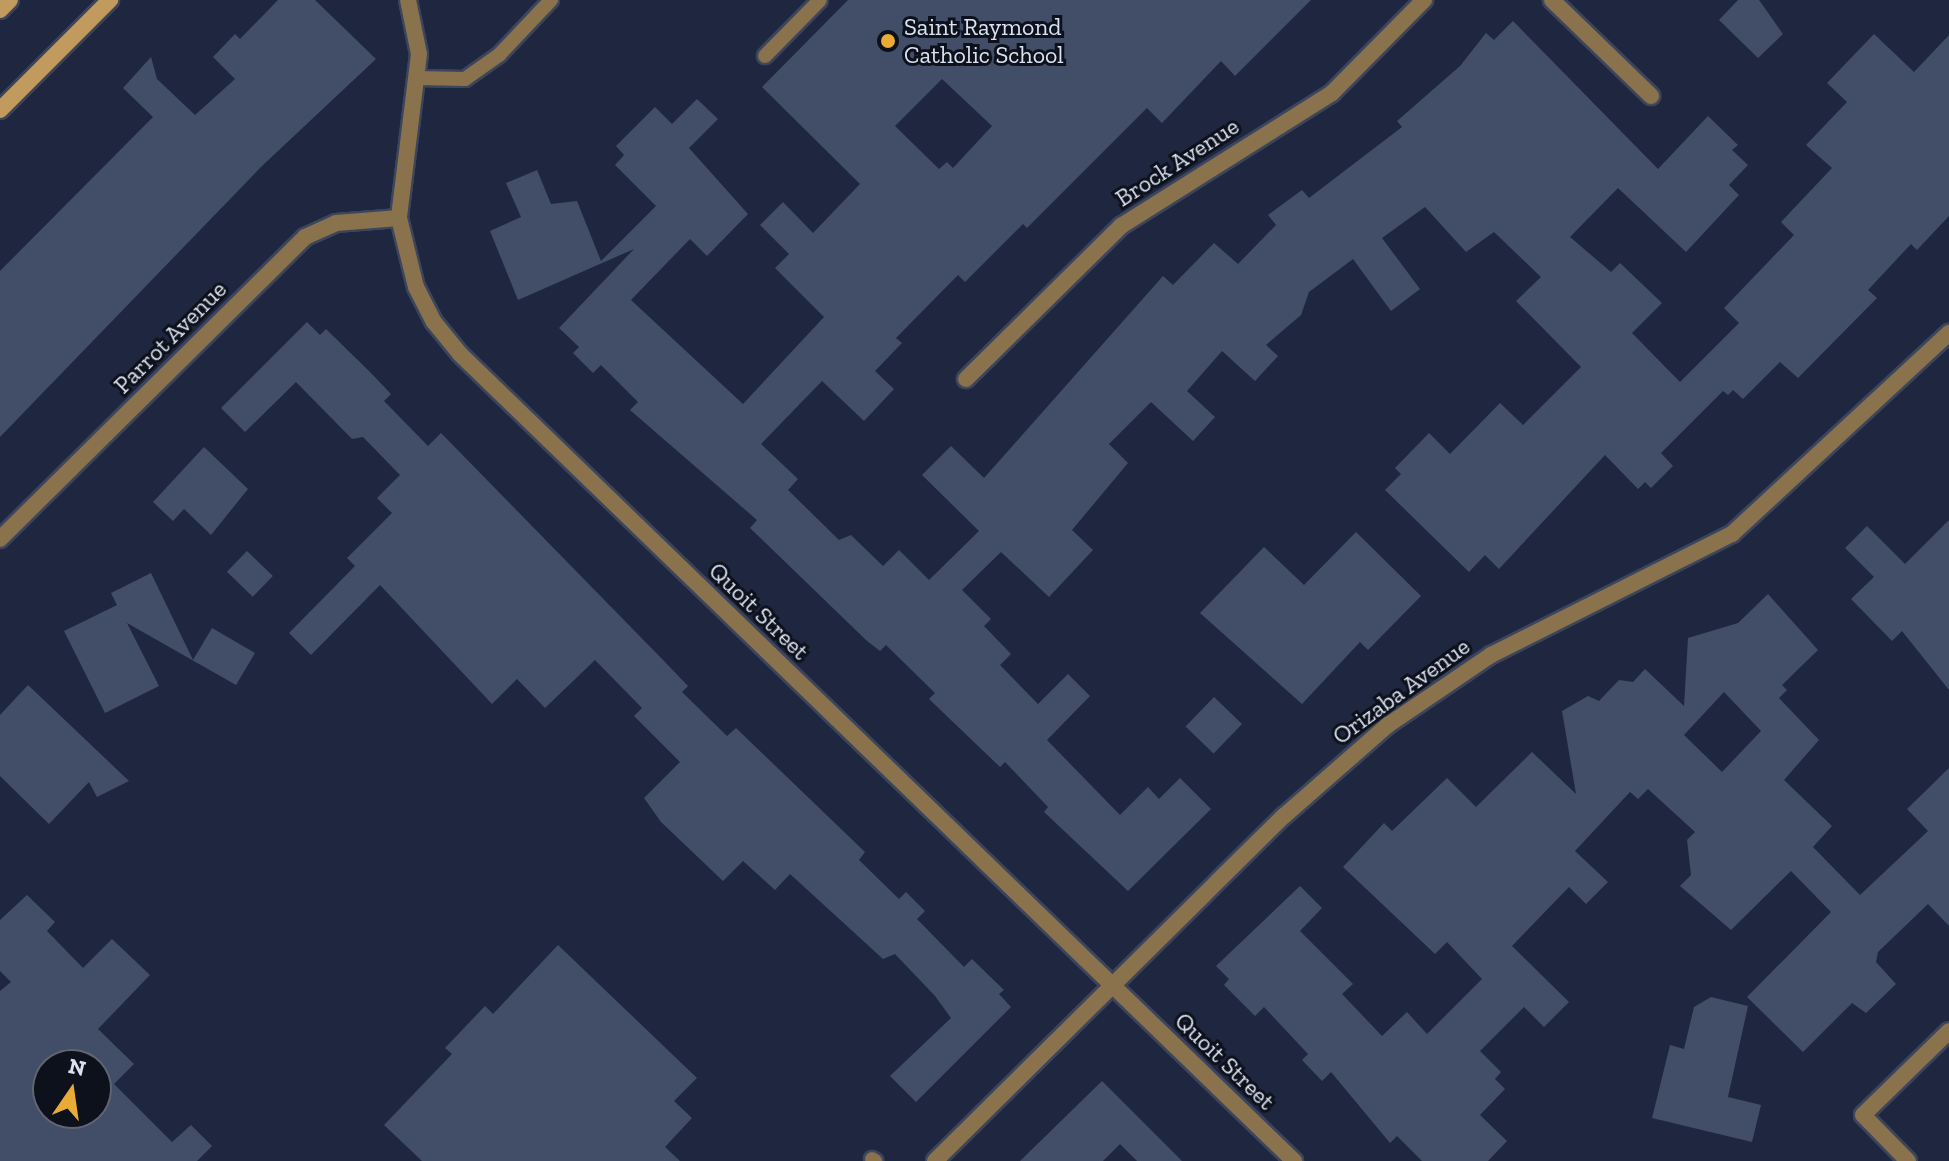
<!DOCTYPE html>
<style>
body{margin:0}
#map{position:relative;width:1949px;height:1161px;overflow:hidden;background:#1e273f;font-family:"Zilla Slab",serif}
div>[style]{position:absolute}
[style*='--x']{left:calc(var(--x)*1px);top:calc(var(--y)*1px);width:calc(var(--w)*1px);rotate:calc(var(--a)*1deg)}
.building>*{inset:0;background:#424d68;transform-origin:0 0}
.roads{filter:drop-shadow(2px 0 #3c455c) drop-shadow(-2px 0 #3c455c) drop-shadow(0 2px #3c455c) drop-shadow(0 -2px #3c455c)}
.service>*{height:14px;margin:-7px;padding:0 7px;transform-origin:7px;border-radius:7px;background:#89724c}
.minor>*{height:16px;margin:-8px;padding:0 8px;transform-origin:8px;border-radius:8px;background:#89724c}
.secondary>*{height:16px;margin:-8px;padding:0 8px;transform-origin:8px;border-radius:8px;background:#c19b5d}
.dots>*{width:22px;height:22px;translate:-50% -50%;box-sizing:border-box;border:4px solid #0c111b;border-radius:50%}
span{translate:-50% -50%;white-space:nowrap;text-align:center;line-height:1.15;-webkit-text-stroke:6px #0c111b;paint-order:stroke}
.poi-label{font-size:24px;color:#dbe2f2}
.left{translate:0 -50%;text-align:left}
.street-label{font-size:24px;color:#dbe2f2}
.north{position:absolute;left:32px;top:1049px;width:80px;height:80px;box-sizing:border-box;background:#0c111b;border:2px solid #5f6571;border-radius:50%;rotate:13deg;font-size:22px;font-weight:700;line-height:32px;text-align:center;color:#dbe2f2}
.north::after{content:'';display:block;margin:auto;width:28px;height:36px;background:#e9ab38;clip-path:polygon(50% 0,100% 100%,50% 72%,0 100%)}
</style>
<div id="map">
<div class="building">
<i style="clip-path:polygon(278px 0,315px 0,376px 59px,262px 166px,0 437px,0 271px,153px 117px,123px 88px,151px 57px,157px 79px,195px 115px,235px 79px,213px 57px,235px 34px,240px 39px)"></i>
<i style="clip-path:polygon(evenodd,848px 0,1311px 0,1235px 76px,1221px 61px,1162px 123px,1147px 108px,1027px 228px,1023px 224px,965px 282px,958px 275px,896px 338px,902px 343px,875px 371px,894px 389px,864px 421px,822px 381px,761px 444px,798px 479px,788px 490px,839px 540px,851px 535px,883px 566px,899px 550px,929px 580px,979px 531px,922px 475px,951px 446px,984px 478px,1163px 276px,1173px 285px,1214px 243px,1238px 264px,1276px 225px,1268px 215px,1302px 190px,1309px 198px,1402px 127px,1397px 121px,1460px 66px,1486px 33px,1494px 40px,1513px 21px,1658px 169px,1708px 116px,1738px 145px,1732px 150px,1748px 165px,1729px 185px,1739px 195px,1686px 252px,1618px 188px,1570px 237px,1611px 272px,1620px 263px,1662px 303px,1632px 333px,1680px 382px,1739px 323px,1724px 308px,1794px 235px,1781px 222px,1832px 168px,1806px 145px,1847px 102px,1827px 83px,1874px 34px,1914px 72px,1949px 35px,1949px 216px,1917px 250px,1911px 244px,1868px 290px,1877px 298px,1798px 378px,1780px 362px,1743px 399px,1733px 390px,1728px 395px,1723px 391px,1661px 453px,1673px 466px,1651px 488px,1645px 482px,1638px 489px,1605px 455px,1499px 569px,1485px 555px,1469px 572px,1385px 490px,1401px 474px,1395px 468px,1429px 433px,1450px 454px,1500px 403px,1523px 425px,1581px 367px,1516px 301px,1541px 277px,1494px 232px,1466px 252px,1425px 207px,1382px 238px,1420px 289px,1391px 311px,1353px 259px,1309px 292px,1301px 315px,1266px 345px,1278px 356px,1255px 381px,1222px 351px,1187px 391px,1215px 417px,1193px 441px,1151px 402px,1109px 444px,1128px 463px,1072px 530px,1093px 550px,1049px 597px,1001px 552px,962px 590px,991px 619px,984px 626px,1011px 654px,1000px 665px,1038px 704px,1068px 674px,1090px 696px,1047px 740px,1120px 815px,1148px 787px,1159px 799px,1180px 778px,1211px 809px,1128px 891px,1044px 812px,1048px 807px,1005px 762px,1000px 767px,929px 699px,935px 693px,886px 645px,880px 651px,866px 640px,750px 528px,757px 520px,630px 410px,638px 402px,601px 365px,593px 373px,573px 353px,579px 347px,559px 328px,634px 249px,518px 300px,490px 231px,521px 217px,506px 183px,537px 170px,551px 204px,577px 201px,601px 261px,656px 206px,615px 165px,624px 155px,616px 146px,655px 107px,672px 124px,697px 99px,718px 119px,689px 148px,748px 214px,707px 256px,690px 239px,631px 300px,743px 404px,824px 317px,775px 268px,789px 254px,760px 225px,783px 202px,813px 233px,860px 184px,762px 87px,848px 0,942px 79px,992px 126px,953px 168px,947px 162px,939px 169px,895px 126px,942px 79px)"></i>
<i style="clip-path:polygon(1738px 0,1759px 0,1783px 34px,1758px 58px,1719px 20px)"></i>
<i style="clip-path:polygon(307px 322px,320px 335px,326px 329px,370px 372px,391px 394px,384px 401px,428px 446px,441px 433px,665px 662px,688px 686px,682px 692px,727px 736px,736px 728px,865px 852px,859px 860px,899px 899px,906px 892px,925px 911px,917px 919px,964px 967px,972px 959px,1004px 990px,999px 994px,1011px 1007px,916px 1102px,890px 1076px,951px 1018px,935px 996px,895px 954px,883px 959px,790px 874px,775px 890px,743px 861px,723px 881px,661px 822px,644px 798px,680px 762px,634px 716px,642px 708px,595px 660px,545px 708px,517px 679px,492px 704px,380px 585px,311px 655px,289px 633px,355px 566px,347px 558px,392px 513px,377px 498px,400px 475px,363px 437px,352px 439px,296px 382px,245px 432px,221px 408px)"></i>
<i style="clip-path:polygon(204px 447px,248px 489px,211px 535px,184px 509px,173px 521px,153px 502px)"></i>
<i style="clip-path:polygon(1949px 520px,1949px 690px,1902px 631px,1892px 641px,1851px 599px,1874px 577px,1845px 548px,1867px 526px,1905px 564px)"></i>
<i style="clip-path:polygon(1356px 532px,1421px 596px,1368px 650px,1360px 642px,1302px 704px,1200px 613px,1264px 547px,1304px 585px)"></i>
<i style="left:247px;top:551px;width:36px;height:29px;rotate:44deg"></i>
<i style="clip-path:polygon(151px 573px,193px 660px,212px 628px,255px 653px,236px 685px,127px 623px,159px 686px,105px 713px,64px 631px,117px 605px,111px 593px)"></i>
<i style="clip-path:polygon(evenodd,1768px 594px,1818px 650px,1782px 685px,1787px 690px,1779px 698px,1819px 740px,1784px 780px,1832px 826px,1813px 847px,1860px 895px,1928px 831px,1907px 809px,1949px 768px,1949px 926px,1928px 904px,1878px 952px,1876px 962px,1896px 984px,1866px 1013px,1852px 1003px,1803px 1052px,1747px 997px,1831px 912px,1791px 871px,1731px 930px,1680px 886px,1691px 875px,1687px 840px,1695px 832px,1648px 789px,1638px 799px,1630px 792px,1575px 851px,1608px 882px,1586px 904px,1569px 887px,1512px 946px,1569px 1002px,1544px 1027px,1524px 1007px,1480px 1051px,1501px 1072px,1495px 1079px,1505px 1089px,1480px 1115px,1507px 1141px,1488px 1161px,1422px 1161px,1397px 1136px,1390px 1143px,1331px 1072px,1322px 1081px,1302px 1060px,1308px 1054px,1264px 1007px,1255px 1016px,1224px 985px,1229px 979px,1216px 966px,1300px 886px,1322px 908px,1300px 931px,1353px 984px,1342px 994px,1382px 1036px,1407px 1012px,1427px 1034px,1482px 979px,1447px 942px,1435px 954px,1343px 867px,1384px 823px,1392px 831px,1447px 778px,1476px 807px,1532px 752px,1576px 794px,1562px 711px,1588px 696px,1599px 701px,1619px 680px,1633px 682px,1645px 669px,1684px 706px,1688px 638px,1738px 623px,1768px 594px,1724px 692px,1761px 731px,1722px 772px,1684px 735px,1724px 692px)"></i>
<i style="clip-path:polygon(28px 685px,129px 781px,97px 797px,89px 782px,49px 824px,0 776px,0 715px)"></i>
<i style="left:1214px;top:697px;width:39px;height:41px;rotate:44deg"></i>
<i style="clip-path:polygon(evenodd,27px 895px,55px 922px,47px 931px,83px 968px,112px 939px,150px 975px,98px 1029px,134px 1064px,114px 1084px,172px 1142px,191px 1125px,212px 1146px,197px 1161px,0 1161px,0 991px,11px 982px,0 971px,0 920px,27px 895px,48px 1065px,96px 1065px,96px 1113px,48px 1113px,48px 1065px)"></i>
<i style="clip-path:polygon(558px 945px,697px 1078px,674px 1101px,692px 1118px,665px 1147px,680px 1161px,422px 1161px,384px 1125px,452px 1054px,445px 1048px,485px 1006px,493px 1014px)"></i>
<i style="clip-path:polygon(1711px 997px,1748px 1006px,1728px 1097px,1761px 1105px,1752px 1142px,1652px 1118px,1670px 1045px,1684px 1049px,1694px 1007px)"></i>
<i style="clip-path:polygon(1102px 1081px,1182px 1161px,1137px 1161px,1120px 1144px,1103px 1161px,1020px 1161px)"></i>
</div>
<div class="roads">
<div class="service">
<i style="--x:765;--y:56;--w:78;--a:-45.5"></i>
<i style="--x:417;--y:78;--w:48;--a:1.2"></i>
<i style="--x:465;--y:79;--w:42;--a:-35.2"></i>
<i style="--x:499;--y:55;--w:76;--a:-46.6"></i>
<i style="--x:872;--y:1159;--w:4;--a:34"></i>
</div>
<div class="minor">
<i style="--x:408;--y:0;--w:55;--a:78.5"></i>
<i style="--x:419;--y:54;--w:165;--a:97"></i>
<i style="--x:399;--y:218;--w:71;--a:76.2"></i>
<i style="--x:416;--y:287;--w:39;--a:63"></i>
<i style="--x:434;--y:322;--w:41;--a:50.9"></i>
<i style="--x:460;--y:354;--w:1161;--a:44.06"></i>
<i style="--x:1552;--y:0;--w:138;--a:44.1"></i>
<i style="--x:966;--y:379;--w:218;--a:-44.6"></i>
<i style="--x:1121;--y:226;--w:249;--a:-32.2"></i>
<i style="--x:1332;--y:93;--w:131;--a:-45.3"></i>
<i style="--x:0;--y:539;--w:429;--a:-44.7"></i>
<i style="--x:305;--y:237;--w:34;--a:-24"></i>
<i style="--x:336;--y:223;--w:63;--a:-4.5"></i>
<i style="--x:935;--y:1161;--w:491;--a:-44.7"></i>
<i style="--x:1284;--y:816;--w:138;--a:-41.2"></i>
<i style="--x:1388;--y:725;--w:125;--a:-34.2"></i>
<i style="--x:1491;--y:655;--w:270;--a:-26.7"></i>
<i style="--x:1732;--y:534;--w:296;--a:-42.8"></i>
<i style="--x:1908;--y:1161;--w:64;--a:-134.4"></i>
<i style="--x:1863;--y:1115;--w:120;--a:-44.3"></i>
</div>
<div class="secondary">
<i style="--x:0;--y:10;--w:14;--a:-45"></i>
<i style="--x:0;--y:110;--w:156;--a:-45"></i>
</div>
</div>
<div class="dots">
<i style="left:888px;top:41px;background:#e9ab38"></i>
</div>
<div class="poi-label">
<span class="left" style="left:904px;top:41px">Saint Raymond<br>Catholic School</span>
</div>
<div class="street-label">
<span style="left:1177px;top:162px;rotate:-33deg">Brock Avenue</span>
<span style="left:170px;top:337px;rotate:-45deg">Parrot Avenue</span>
<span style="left:759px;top:611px;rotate:44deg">Quoit Street</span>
<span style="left:1401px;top:691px;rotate:-36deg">Orizaba Avenue</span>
<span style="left:1225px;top:1061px;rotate:44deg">Quoit Street</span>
</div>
<div class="north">N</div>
</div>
